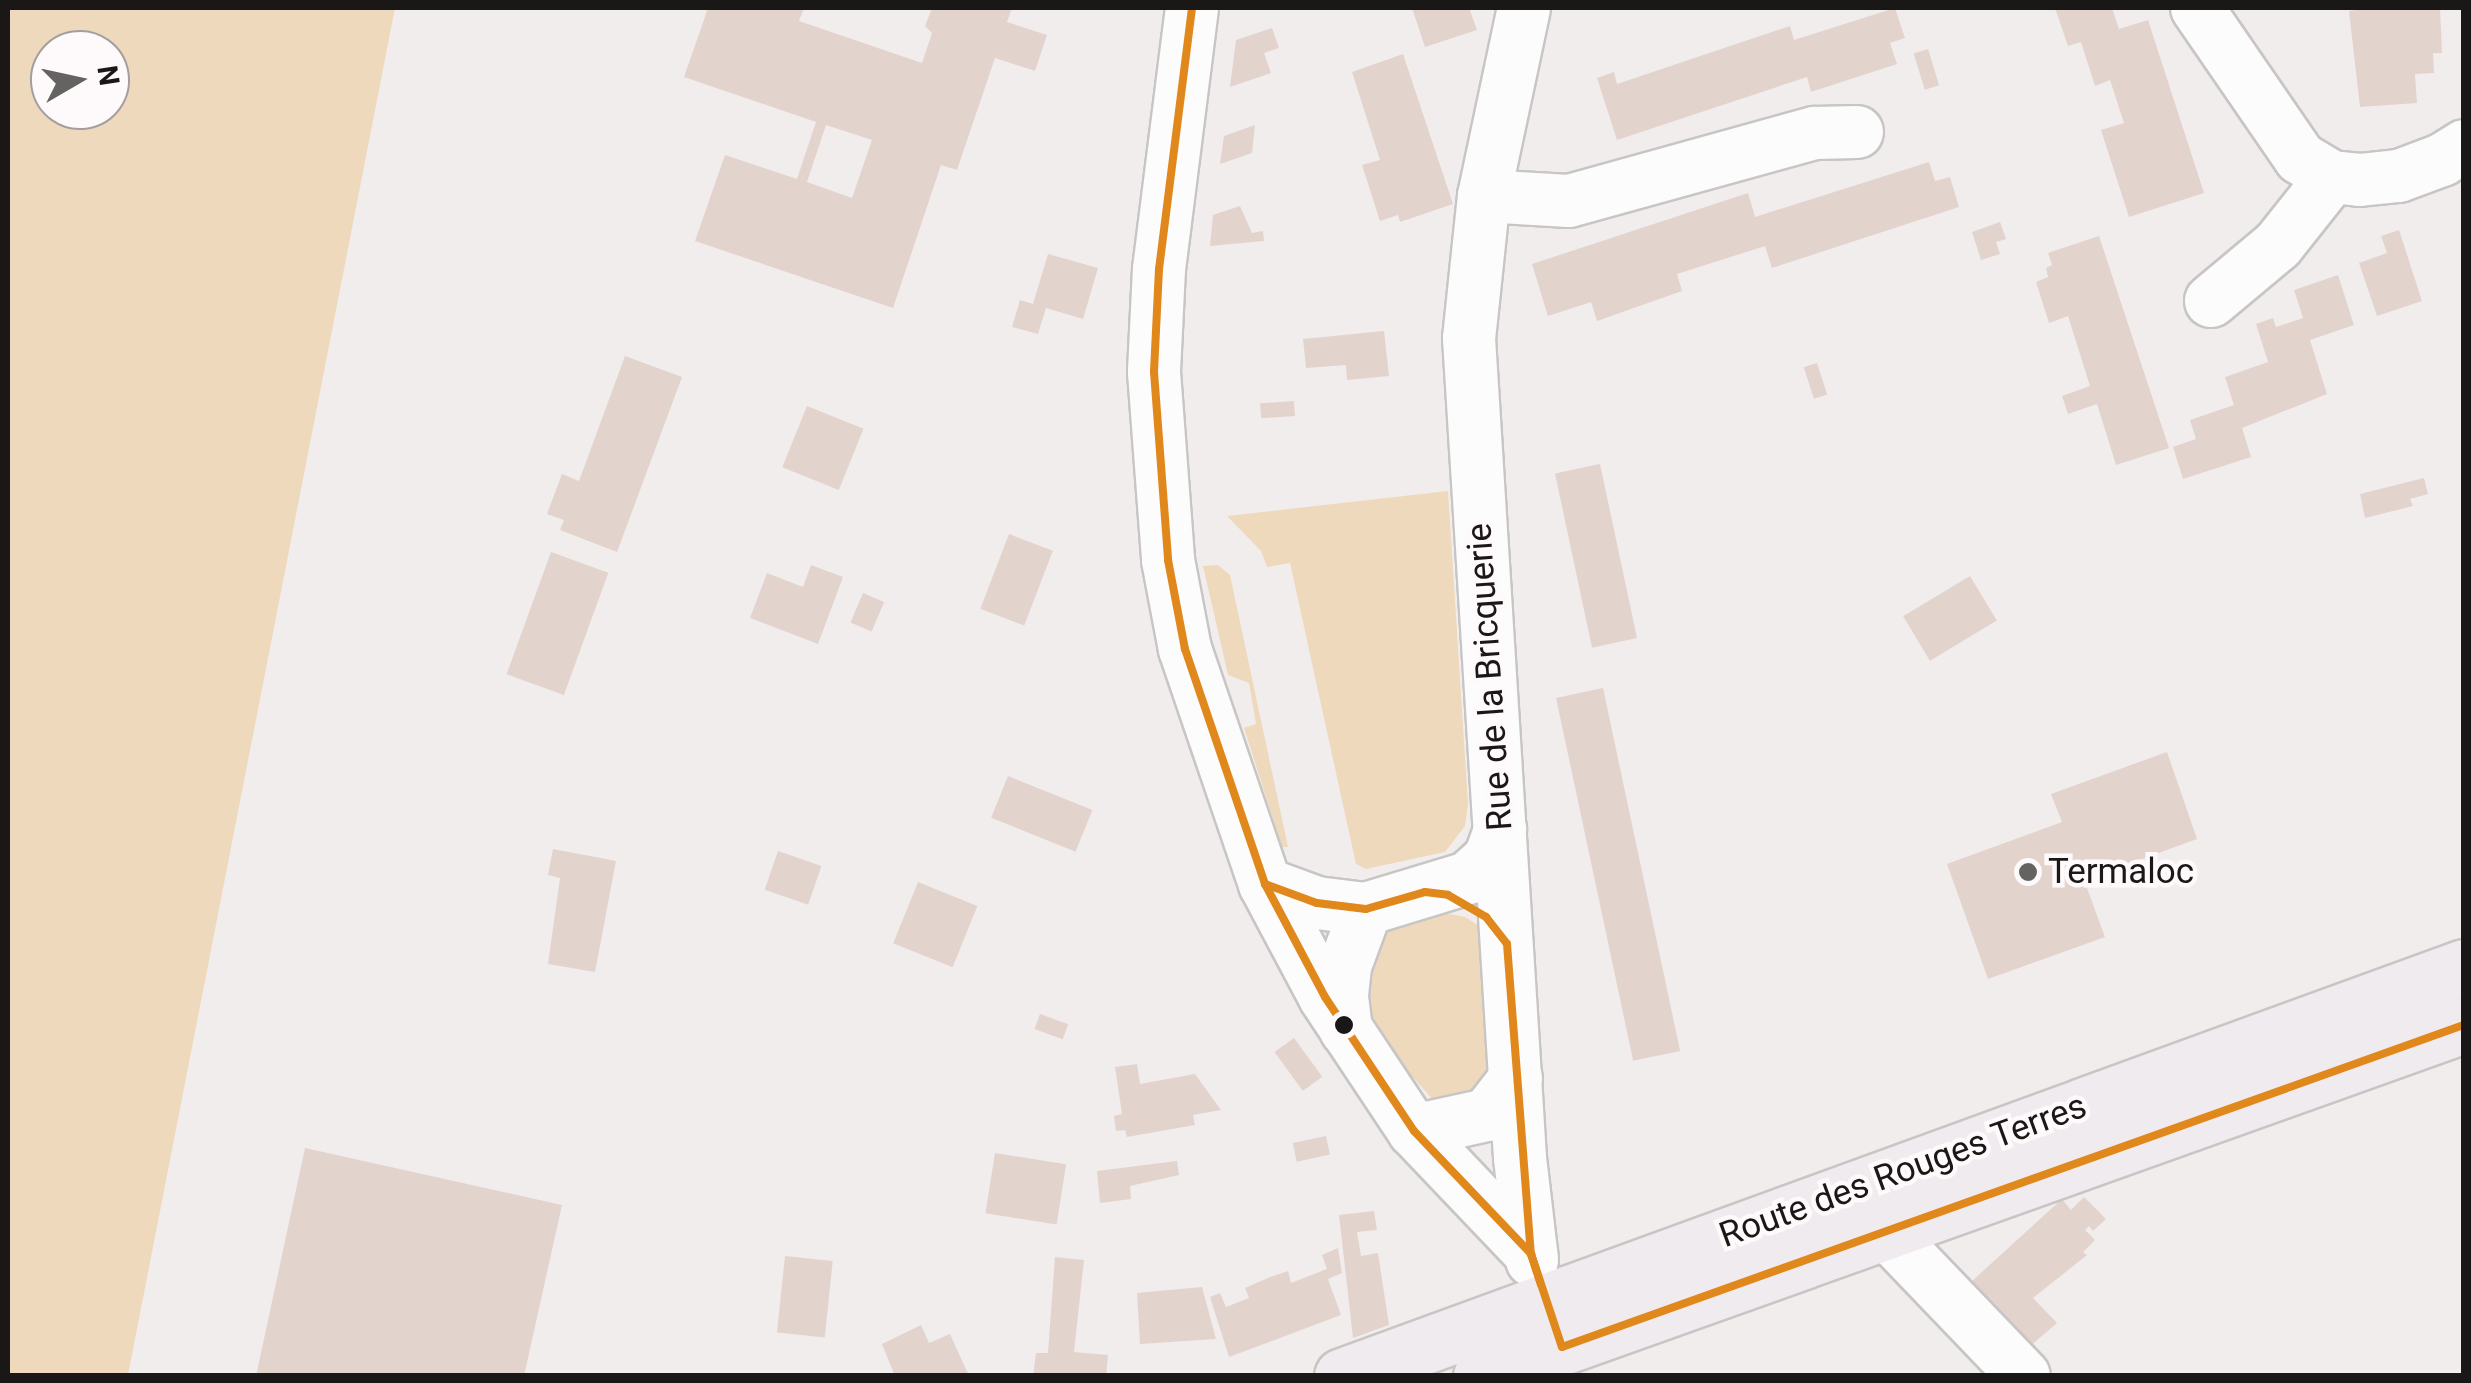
<!DOCTYPE html>
<style>
body{margin:0}
#map{position:relative;width:2471px;height:1383px;overflow:hidden;background:#f1eded;font-family:Roboto,sans-serif}
div>[style]{position:absolute}
[style*='--x']{left:calc(var(--x)*1px);top:calc(var(--y)*1px);width:calc(var(--w)*1px);rotate:calc(var(--a)*1deg)}
.green>*{inset:0;background:#efd9bc}
.building>*{inset:0;background:#e3d3cd;transform-origin:0 0}
.roads{filter:drop-shadow(2px 0 #c8c5c5) drop-shadow(-2px 0 #c8c5c5) drop-shadow(0 2px #c8c5c5) drop-shadow(0 -2px #c8c5c5)}
.minor>*{height:52px;margin:-26px;padding:0 26px;transform-origin:26px;border-radius:26px;background:#fdfcfc}
.major>*{height:55px;margin:-27.5px;padding:0 27.5px;transform-origin:27.5px;border-radius:27.5px;background:#f0ebef}
.bus-1>*{height:8px;margin:-4px;padding:0 4px;transform-origin:4px;border-radius:4px;background:#e0881c}
.dots>*{width:28px;height:28px;translate:-50% -50%;box-sizing:border-box;border:5px solid #fef9fa;border-radius:50%}
span{translate:-50% -50%;white-space:nowrap;text-align:center;line-height:1.15;-webkit-text-stroke:9px #fef9fa;paint-order:stroke}
.street-label{font-size:35px;color:#1a1717}
.poi-label{font-size:35px;color:#1a1717}
.left{translate:0 -50%;text-align:left}
.frame{position:absolute;inset:0;border:10px solid #1a1717;pointer-events:none}
.north{position:absolute;left:30px;top:30px;width:100px;height:100px;box-sizing:border-box;background:#fef9fa;border:2px solid #a39f9f;border-radius:50%;rotate:81deg;font-size:28px;font-weight:700;line-height:40px;text-align:center;color:#1a1717}
.north::after{content:'';display:block;margin:auto;width:35px;height:45px;background:#656262;clip-path:polygon(50% 0,100% 100%,50% 72%,0 100%)}
</style>
<div id="map">
<div class="green">
<i style="clip-path:polygon(evenodd,8px 8px,395px 8px,128px 1375px,8px 1375px,8px 8px,110px 50px,110px 110px,50px 110px,50px 50px,110px 50px)"></i>
<i style="clip-path:polygon(1448px 491px,1468px 804px,1465px 826px,1445px 852px,1366px 869px,1356px 864px,1290px 563px,1267px 567px,1261px 551px,1227px 516px)"></i>
<i style="clip-path:polygon(1218px 565px,1230px 575px,1288px 847px,1282px 847px,1244px 728px,1256px 724px,1249px 683px,1228px 675px,1203px 566px)"></i>
<i style="clip-path:polygon(1428px 910px,1465px 917px,1481px 927px,1497px 1058px,1483px 1093px,1434px 1101px,1402px 1065px,1361px 1005px,1368px 933px)"></i>
</div>
<div class="building">
<i style="clip-path:polygon(evenodd,708px 8px,804px 8px,799px 21px,922px 63px,932px 33px,925px 26px,932px 8px,1012px 8px,1007px 22px,1047px 35px,1035px 71px,995px 58px,957px 170px,941px 165px,893px 308px,695px 241px,725px 155px,797px 179px,816px 122px,684px 77px,708px 8px,826px 125px,872px 140px,852px 198px,807px 182px,826px 125px)"></i>
<i style="clip-path:polygon(1412px 8px,1469px 8px,1477px 30px,1425px 47px)"></i>
<i style="clip-path:polygon(1895px 8px,1905px 38px,1890px 43px,1897px 64px,1811px 92px,1807px 77px,1617px 140px,1597px 78px,1614px 72px,1617px 84px,1790px 26px,1794px 40px)"></i>
<i style="clip-path:polygon(2055px 8px,2112px 8px,2119px 29px,2148px 20px,2204px 193px,2129px 217px,2101px 130px,2124px 123px,2110px 80px,2095px 86px,2081px 42px,2068px 46px)"></i>
<i style="clip-path:polygon(2370px 8px,2440px 8px,2442px 53px,2433px 53px,2434px 73px,2415px 74px,2417px 103px,2360px 107px,2349px 11px)"></i>
<i style="clip-path:polygon(1272px 28px,1279px 48px,1264px 53px,1271px 73px,1230px 87px,1236px 40px)"></i>
<i style="left:1928px;top:49px;width:38px;height:15px;rotate:73deg"></i>
<i style="clip-path:polygon(1403px 54px,1453px 204px,1400px 222px,1398px 215px,1380px 221px,1362px 165px,1380px 160px,1352px 72px)"></i>
<i style="clip-path:polygon(1255px 125px,1252px 153px,1220px 164px,1224px 136px)"></i>
<i style="clip-path:polygon(1929px 162px,1935px 181px,1950px 177px,1959px 207px,1772px 268px,1765px 246px,1677px 274px,1682px 291px,1597px 321px,1591px 302px,1548px 316px,1532px 264px,1748px 193px,1755px 217px)"></i>
<i style="clip-path:polygon(1240px 206px,1252px 233px,1263px 231px,1264px 241px,1210px 246px,1213px 215px)"></i>
<i style="clip-path:polygon(2000px 222px,2006px 239px,1996px 242px,2000px 254px,1981px 260px,1972px 232px)"></i>
<i style="clip-path:polygon(2399px 230px,2422px 301px,2377px 316px,2359px 263px,2387px 253px,2381px 236px)"></i>
<i style="clip-path:polygon(2099px 236px,2169px 448px,2116px 465px,2097px 404px,2068px 414px,2062px 396px,2090px 386px,2068px 316px,2049px 323px,2036px 282px,2048px 277px,2046px 268px,2052px 265px,2048px 253px)"></i>
<i style="clip-path:polygon(1048px 254px,1098px 268px,1083px 319px,1046px 308px,1038px 334px,1012px 327px,1020px 300px,1033px 304px)"></i>
<i style="clip-path:polygon(2338px 275px,2354px 325px,2310px 340px,2327px 394px,2242px 428px,2251px 457px,2183px 479px,2173px 447px,2196px 439px,2190px 420px,2234px 405px,2225px 377px,2268px 362px,2256px 324px,2273px 318px,2276px 327px,2303px 318px,2294px 290px)"></i>
<i style="clip-path:polygon(1384px 331px,1389px 376px,1347px 380px,1346px 365px,1306px 368px,1303px 339px)"></i>
<i style="clip-path:polygon(625px 356px,682px 377px,617px 552px,560px 530px,564px 520px,547px 514px,562px 474px,579px 481px)"></i>
<i style="left:1817px;top:363px;width:33px;height:14px;rotate:72deg"></i>
<i style="left:1294px;top:401px;width:15px;height:34px;rotate:86deg"></i>
<i style="left:807px;top:406px;width:61px;height:66px;rotate:22deg"></i>
<i style="left:1600px;top:464px;width:178px;height:46px;rotate:78deg"></i>
<i style="clip-path:polygon(2424px 478px,2428px 494px,2410px 499px,2413px 506px,2365px 518px,2360px 494px)"></i>
<i style="left:1009px;top:534px;width:47px;height:80px;rotate:21deg"></i>
<i style="left:551px;top:552px;width:61px;height:130px;rotate:20deg"></i>
<i style="clip-path:polygon(811px 565px,843px 577px,818px 644px,750px 618px,767px 573px,803px 587px)"></i>
<i style="left:1970px;top:576px;width:52px;height:78px;rotate:59deg"></i>
<i style="left:863px;top:593px;width:23px;height:32px;rotate:23deg"></i>
<i style="left:1603px;top:688px;width:371px;height:48px;rotate:78deg"></i>
<i style="clip-path:polygon(2167px 752px,2197px 839px,2084px 880px,2105px 937px,1988px 979px,1947px 864px,2062px 822px,2051px 794px)"></i>
<i style="left:1008px;top:776px;width:91px;height:45px;rotate:22deg"></i>
<i style="clip-path:polygon(553px 849px,616px 861px,595px 972px,548px 964px,560px 878px,548px 875px)"></i>
<i style="left:778px;top:851px;width:46px;height:41px;rotate:19deg"></i>
<i style="left:918px;top:882px;width:64px;height:66px;rotate:22deg"></i>
<i style="left:1040px;top:1014px;width:30px;height:16px;rotate:20deg"></i>
<i style="left:1294px;top:1038px;width:48px;height:24px;rotate:54deg"></i>
<i style="clip-path:polygon(1137px 1064px,1140px 1084px,1195px 1074px,1221px 1110px,1193px 1115px,1195px 1125px,1127px 1137px,1125px 1130px,1116px 1131px,1114px 1116px,1122px 1114px,1115px 1067px)"></i>
<i style="left:1326px;top:1136px;width:19px;height:34px;rotate:78deg"></i>
<i style="clip-path:polygon(305px 1148px,562px 1205px,524px 1376px,256px 1376px)"></i>
<i style="left:995px;top:1153px;width:72px;height:61px;rotate:9deg"></i>
<i style="clip-path:polygon(1177px 1161px,1179px 1175px,1130px 1186px,1131px 1199px,1100px 1203px,1097px 1171px)"></i>
<i style="clip-path:polygon(2084px 1197px,2106px 1219px,2093px 1231px,2089px 1226px,2085px 1230px,2095px 1240px,2083px 1252px,2087px 1255px,2033px 1298px,2057px 1323px,2021px 1354px,1960px 1292px,2062px 1199px,2071px 1210px)"></i>
<i style="clip-path:polygon(1374px 1211px,1377px 1230px,1357px 1232px,1361px 1256px,1378px 1253px,1389px 1325px,1353px 1338px,1339px 1215px)"></i>
<i style="clip-path:polygon(1338px 1248px,1342px 1273px,1328px 1279px,1341px 1315px,1229px 1357px,1210px 1297px,1220px 1293px,1226px 1307px,1249px 1298px,1245px 1288px,1268px 1278px,1288px 1271px,1291px 1283px,1327px 1269px,1322px 1255px)"></i>
<i style="left:785px;top:1256px;width:48px;height:77px;rotate:6deg"></i>
<i style="clip-path:polygon(1055px 1257px,1084px 1260px,1074px 1352px,1108px 1355px,1106px 1376px,1033px 1376px,1036px 1353px,1048px 1353px)"></i>
<i style="clip-path:polygon(1202px 1287px,1216px 1339px,1140px 1344px,1137px 1293px)"></i>
<i style="clip-path:polygon(921px 1325px,929px 1343px,950px 1334px,969px 1376px,895px 1376px,882px 1344px)"></i>
</div>
<div class="roads">
<div class="minor">
<i style="--x:1192;--y:8;--w:263;--a:97.2"></i>
<i style="--x:1159;--y:269;--w:103;--a:92.8"></i>
<i style="--x:1154;--y:372;--w:189;--a:85.7"></i>
<i style="--x:1168;--y:560;--w:91;--a:79.2"></i>
<i style="--x:1185;--y:649;--w:248;--a:71.2"></i>
<i style="--x:1265;--y:884;--w:128;--a:62"></i>
<i style="--x:1325;--y:997;--w:161;--a:56.4"></i>
<i style="--x:1414;--y:1131;--w:170;--a:46.4"></i>
<i style="--x:1524;--y:8;--w:192;--a:102"></i>
<i style="--x:1484;--y:196;--w:143;--a:96"></i>
<i style="--x:1469;--y:338;--w:822;--a:86.44"></i>
<i style="--x:1520;--y:1158;--w:103;--a:83.3"></i>
<i style="--x:2197;--y:8;--w:182;--a:55.5"></i>
<i style="--x:2300;--y:158;--w:37;--a:31"></i>
<i style="--x:2332;--y:177;--w:28;--a:6"></i>
<i style="--x:2360;--y:180;--w:39;--a:-6"></i>
<i style="--x:2399;--y:176;--w:46;--a:-20.4"></i>
<i style="--x:2442;--y:160;--w:26;--a:-32"></i>
<i style="--x:1484;--y:196;--w:85;--a:3.4"></i>
<i style="--x:1569;--y:201;--w:255;--a:-15.5"></i>
<i style="--x:1815;--y:133;--w:42;--a:-1.4"></i>
<i style="--x:2211;--y:301;--w:87;--a:-39.9"></i>
<i style="--x:2278;--y:245;--w:87;--a:-51.5"></i>
<i style="--x:1265;--y:884;--w:55;--a:20.1"></i>
<i style="--x:1317;--y:903;--w:49;--a:7"></i>
<i style="--x:1366;--y:909;--w:107;--a:-16.9"></i>
<i style="--x:1468;--y:878;--w:30;--a:-42"></i>
<i style="--x:1490;--y:858;--w:30;--a:-70"></i>
<i style="--x:1346;--y:1030;--w:35;--a:-97"></i>
<i style="--x:1342;--y:995;--w:29;--a:-84"></i>
<i style="--x:1345;--y:966;--w:61;--a:-69.8"></i>
<i style="--x:1414;--y:1131;--w:75;--a:-12.4"></i>
<i style="--x:1487;--y:1115;--w:47;--a:-51.9"></i>
<i style="--x:1884;--y:1230;--w:202;--a:46.2"></i>
</div>
<div class="major">
<i style="--x:1342;--y:1376;--w:1194;--a:-20.03"></i>
<i style="--x:1481;--y:1376;--w:1044;--a:-19.65"></i>
</div>
</div>
<div class="bus-1">
<i style="--x:1192;--y:8;--w:263;--a:97.2"></i>
<i style="--x:1159;--y:269;--w:103;--a:92.8"></i>
<i style="--x:1154;--y:372;--w:189;--a:85.7"></i>
<i style="--x:1168;--y:560;--w:91;--a:79.2"></i>
<i style="--x:1185;--y:649;--w:248;--a:71.2"></i>
<i style="--x:1265;--y:884;--w:128;--a:62"></i>
<i style="--x:1325;--y:997;--w:161;--a:56.4"></i>
<i style="--x:1414;--y:1131;--w:170;--a:46.4"></i>
<i style="--x:1531;--y:1254;--w:33;--a:72"></i>
<i style="--x:1265;--y:884;--w:55;--a:20.1"></i>
<i style="--x:1317;--y:903;--w:49;--a:7"></i>
<i style="--x:1366;--y:909;--w:61;--a:-16.1"></i>
<i style="--x:1425;--y:892;--w:23;--a:7"></i>
<i style="--x:1448;--y:895;--w:44;--a:30.1"></i>
<i style="--x:1486;--y:917;--w:34;--a:52"></i>
<i style="--x:1507;--y:944;--w:311;--a:85.6"></i>
<i style="--x:1531;--y:1254;--w:98;--a:71.6"></i>
<i style="--x:1562;--y:1347;--w:958;--a:-19.65"></i>
</div>
<div class="dots">
<i style="left:2028px;top:872px;background:#656262"></i>
<i style="left:1344px;top:1025px;background:#1a1717"></i>
</div>
<div class="street-label">
<span style="left:1490px;top:677px;rotate:-94deg">Rue de la Bricquerie</span>
<span style="left:1903px;top:1171px;rotate:-20deg">Route des Rouges Terres</span>
</div>
<div class="poi-label">
<span class="left" style="left:2048px;top:872px">Termaloc</span>
</div>
<div class="frame"></div>
<div class="north">N</div>
</div>
